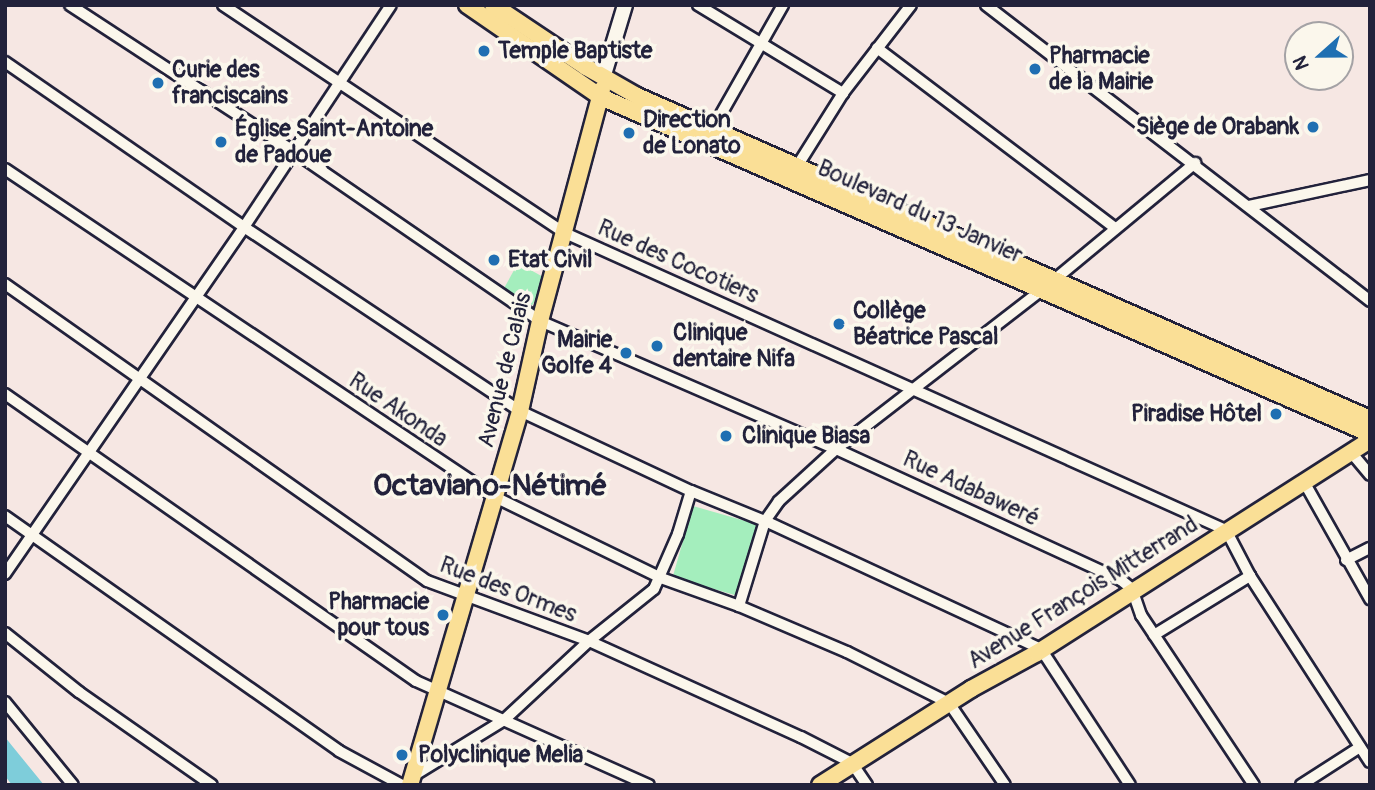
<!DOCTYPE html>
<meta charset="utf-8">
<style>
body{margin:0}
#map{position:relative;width:1375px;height:790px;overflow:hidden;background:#f6e7e3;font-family:Pangolin,sans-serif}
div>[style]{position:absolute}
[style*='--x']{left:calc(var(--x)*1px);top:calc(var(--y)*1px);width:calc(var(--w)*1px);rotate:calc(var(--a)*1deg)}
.green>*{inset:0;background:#a4eebd;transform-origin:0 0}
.water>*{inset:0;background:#7ecdda}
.roads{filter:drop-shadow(2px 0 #22223b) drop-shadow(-2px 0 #22223b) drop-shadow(0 2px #22223b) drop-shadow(0 -2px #22223b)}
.minor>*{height:10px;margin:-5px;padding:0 5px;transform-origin:5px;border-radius:5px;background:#fbf7ec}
.secondary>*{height:14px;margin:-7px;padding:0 7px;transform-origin:7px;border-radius:7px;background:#fbf7ec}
.trunk>*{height:16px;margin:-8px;padding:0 8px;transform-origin:8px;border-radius:8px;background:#fadf96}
.dots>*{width:19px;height:19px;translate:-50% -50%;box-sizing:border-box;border:4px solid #fbf7ec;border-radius:50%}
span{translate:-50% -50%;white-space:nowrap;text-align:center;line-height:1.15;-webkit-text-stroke:7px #fbf7ec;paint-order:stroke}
.poi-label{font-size:23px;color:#22223b;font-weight:700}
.left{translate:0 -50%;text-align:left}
.right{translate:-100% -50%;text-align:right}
.street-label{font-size:23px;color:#22223b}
.district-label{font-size:30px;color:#22223b;font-weight:700}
.frame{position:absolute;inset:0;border:7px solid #22223b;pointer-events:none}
.north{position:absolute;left:1284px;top:21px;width:70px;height:70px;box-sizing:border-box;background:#fbf7ec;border:2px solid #a4a2a5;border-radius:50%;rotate:249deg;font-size:19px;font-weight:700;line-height:28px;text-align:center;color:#22223b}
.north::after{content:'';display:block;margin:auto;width:24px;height:32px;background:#1f6fb2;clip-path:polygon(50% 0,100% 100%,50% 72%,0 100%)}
</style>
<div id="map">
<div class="green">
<i style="left:518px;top:263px;width:33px;height:30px;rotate:29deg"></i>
<i style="left:693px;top:506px;width:70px;height:74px;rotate:16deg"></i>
</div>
<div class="water">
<i style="clip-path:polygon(5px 737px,13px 747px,44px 785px,12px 785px,5px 776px)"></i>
</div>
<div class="roads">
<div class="minor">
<i style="--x:70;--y:5;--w:267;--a:33.2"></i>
<i style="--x:293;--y:151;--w:300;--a:34.5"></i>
<i style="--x:540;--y:321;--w:322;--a:23.4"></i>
<i style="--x:836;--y:449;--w:314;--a:24.7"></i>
<i style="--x:1121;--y:580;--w:14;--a:39"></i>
<i style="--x:1132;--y:589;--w:28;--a:71"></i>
<i style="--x:1141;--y:615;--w:204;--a:56.4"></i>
<i style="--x:223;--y:5;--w:411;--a:33.7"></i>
<i style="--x:565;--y:233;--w:725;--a:24.2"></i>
<i style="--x:1226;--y:530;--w:52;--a:62.4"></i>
<i style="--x:1250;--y:576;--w:221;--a:57.2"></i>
<i style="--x:698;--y:5;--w:170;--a:31.3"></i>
<i style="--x:986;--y:5;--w:485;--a:37.6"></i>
<i style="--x:877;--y:48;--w:298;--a:37.1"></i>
<i style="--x:5;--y:62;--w:290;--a:34.6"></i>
<i style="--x:244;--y:227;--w:332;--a:33.7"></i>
<i style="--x:520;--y:411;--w:189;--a:25.1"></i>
<i style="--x:712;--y:130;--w:144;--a:-60.4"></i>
<i style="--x:796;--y:168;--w:89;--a:-57.9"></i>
<i style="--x:843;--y:93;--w:111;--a:-52.3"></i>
<i style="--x:5;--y:169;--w:590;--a:33.8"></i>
<i style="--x:495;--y:497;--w:185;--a:26"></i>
<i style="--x:661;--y:578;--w:83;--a:19.7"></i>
<i style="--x:739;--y:606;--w:117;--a:23.1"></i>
<i style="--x:847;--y:652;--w:114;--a:26.6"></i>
<i style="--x:949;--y:703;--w:99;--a:55.7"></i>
<i style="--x:1249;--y:206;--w:124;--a:-12.1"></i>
<i style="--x:5;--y:284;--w:516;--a:35.14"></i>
<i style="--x:427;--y:581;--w:173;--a:20.3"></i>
<i style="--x:589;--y:641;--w:233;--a:24.4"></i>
<i style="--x:801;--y:737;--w:57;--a:27"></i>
<i style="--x:852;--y:763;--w:27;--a:56"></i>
<i style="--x:5;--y:394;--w:501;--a:34.93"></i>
<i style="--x:416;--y:681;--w:255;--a:24.1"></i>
<i style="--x:1350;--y:451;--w:31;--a:50"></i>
<i style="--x:1303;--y:480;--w:137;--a:60.6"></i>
<i style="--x:5;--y:516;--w:408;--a:35.1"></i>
<i style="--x:339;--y:751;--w:72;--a:28.4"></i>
<i style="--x:1346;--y:560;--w:27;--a:-27"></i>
<i style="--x:5;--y:574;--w:421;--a:-55.4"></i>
<i style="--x:244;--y:227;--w:266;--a:-56.5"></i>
<i style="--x:5;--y:633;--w:95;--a:38.6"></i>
<i style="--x:79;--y:692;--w:162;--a:35"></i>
<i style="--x:1154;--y:635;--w:113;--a:-31.6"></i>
<i style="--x:5;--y:702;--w:107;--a:50.7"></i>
<i style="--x:413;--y:776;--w:107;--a:-31.6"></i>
<i style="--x:504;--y:720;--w:116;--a:-42.9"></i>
<i style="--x:589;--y:641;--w:83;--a:-38.7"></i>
<i style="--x:654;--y:589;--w:60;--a:-66.4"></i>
<i style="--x:678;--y:534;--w:45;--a:-73.2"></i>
<i style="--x:691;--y:491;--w:80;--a:22.1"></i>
<i style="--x:765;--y:521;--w:89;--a:107"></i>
<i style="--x:1130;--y:785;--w:163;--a:-123.2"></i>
<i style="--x:1041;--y:649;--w:304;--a:-155.1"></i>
<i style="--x:765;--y:521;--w:24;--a:-55"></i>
<i style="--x:779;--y:501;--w:77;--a:-42.4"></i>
<i style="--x:836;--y:449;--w:274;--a:-37.7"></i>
<i style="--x:1053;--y:281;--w:185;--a:-39.7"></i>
<i style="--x:1301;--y:785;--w:70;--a:-32.8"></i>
</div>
<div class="secondary">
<i style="--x:603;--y:78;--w:76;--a:-73.2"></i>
</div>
<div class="trunk">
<i style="--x:467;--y:5;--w:163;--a:34.5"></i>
<i style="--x:601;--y:97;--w:840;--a:23.66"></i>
<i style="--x:493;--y:5;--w:112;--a:33.7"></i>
<i style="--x:586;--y:67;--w:59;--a:29.6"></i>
<i style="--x:637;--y:96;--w:801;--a:23.78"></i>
<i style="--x:410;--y:785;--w:390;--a:-73.6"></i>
<i style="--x:520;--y:411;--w:92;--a:-77.5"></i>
<i style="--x:540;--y:321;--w:240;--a:-75"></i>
<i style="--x:820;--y:785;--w:179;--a:-32.4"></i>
<i style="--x:971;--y:689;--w:75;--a:-28.6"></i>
<i style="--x:1037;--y:653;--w:395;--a:-32.6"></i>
</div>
</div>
<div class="dots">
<i style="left:484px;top:51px;background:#1f6fb2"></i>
<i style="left:1035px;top:69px;background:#1f6fb2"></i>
<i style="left:158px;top:83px;background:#1f6fb2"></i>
<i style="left:1313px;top:127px;background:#1f6fb2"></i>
<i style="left:629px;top:133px;background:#1f6fb2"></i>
<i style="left:221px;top:142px;background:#1f6fb2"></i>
<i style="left:494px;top:260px;background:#1f6fb2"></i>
<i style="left:839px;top:324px;background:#1f6fb2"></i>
<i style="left:657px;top:346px;background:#1f6fb2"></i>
<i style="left:626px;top:353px;background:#1f6fb2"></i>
<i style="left:1276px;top:414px;background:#1f6fb2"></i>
<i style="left:726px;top:436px;background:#1f6fb2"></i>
<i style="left:443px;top:615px;background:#1f6fb2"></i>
<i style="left:402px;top:755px;background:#1f6fb2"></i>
</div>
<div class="poi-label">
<span class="left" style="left:498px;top:51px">Temple Baptiste</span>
<span class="left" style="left:1049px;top:69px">Pharmacie<br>de la Mairie</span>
<span class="left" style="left:172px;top:83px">Curie des<br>franciscains</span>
<span class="left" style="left:643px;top:133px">Direction<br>de Lonato</span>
<span class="right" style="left:1299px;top:127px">Siège de Orabank</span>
<span class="left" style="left:235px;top:142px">Église Saint-Antoine<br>de Padoue</span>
<span class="left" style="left:508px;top:260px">Etat Civil</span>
<span class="left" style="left:853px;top:324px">Collège<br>Béatrice Pascal</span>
<span class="left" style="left:673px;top:346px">Clinique<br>dentaire Nifa</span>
<span class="right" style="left:612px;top:353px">Mairie<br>Golfe 4</span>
<span class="right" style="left:1262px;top:414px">Piradise Hôtel</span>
<span class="left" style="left:742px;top:436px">Clinique Biasa</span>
<span class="right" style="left:429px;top:615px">Pharmacie<br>pour tous</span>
<span class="left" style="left:418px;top:755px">Polyclinique Melia</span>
</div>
<div class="street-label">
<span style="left:920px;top:212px;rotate:24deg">Boulevard du 13 Janvier</span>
<span style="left:678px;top:262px;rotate:24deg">Rue des Cocotiers</span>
<span style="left:505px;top:370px;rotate:-76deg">Avenue de Calais</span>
<span style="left:398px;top:410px;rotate:34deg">Rue Akonda</span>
<span style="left:971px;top:489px;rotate:25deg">Rue Adabaweré</span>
<span style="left:508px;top:590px;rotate:21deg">Rue des Ormes</span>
<span style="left:1083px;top:593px;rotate:-32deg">Avenue François Mitterrand</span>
</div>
<div class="district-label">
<span style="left:490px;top:486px">Octaviano-Nétimé</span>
</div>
<div class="frame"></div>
<div class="north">N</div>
</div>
